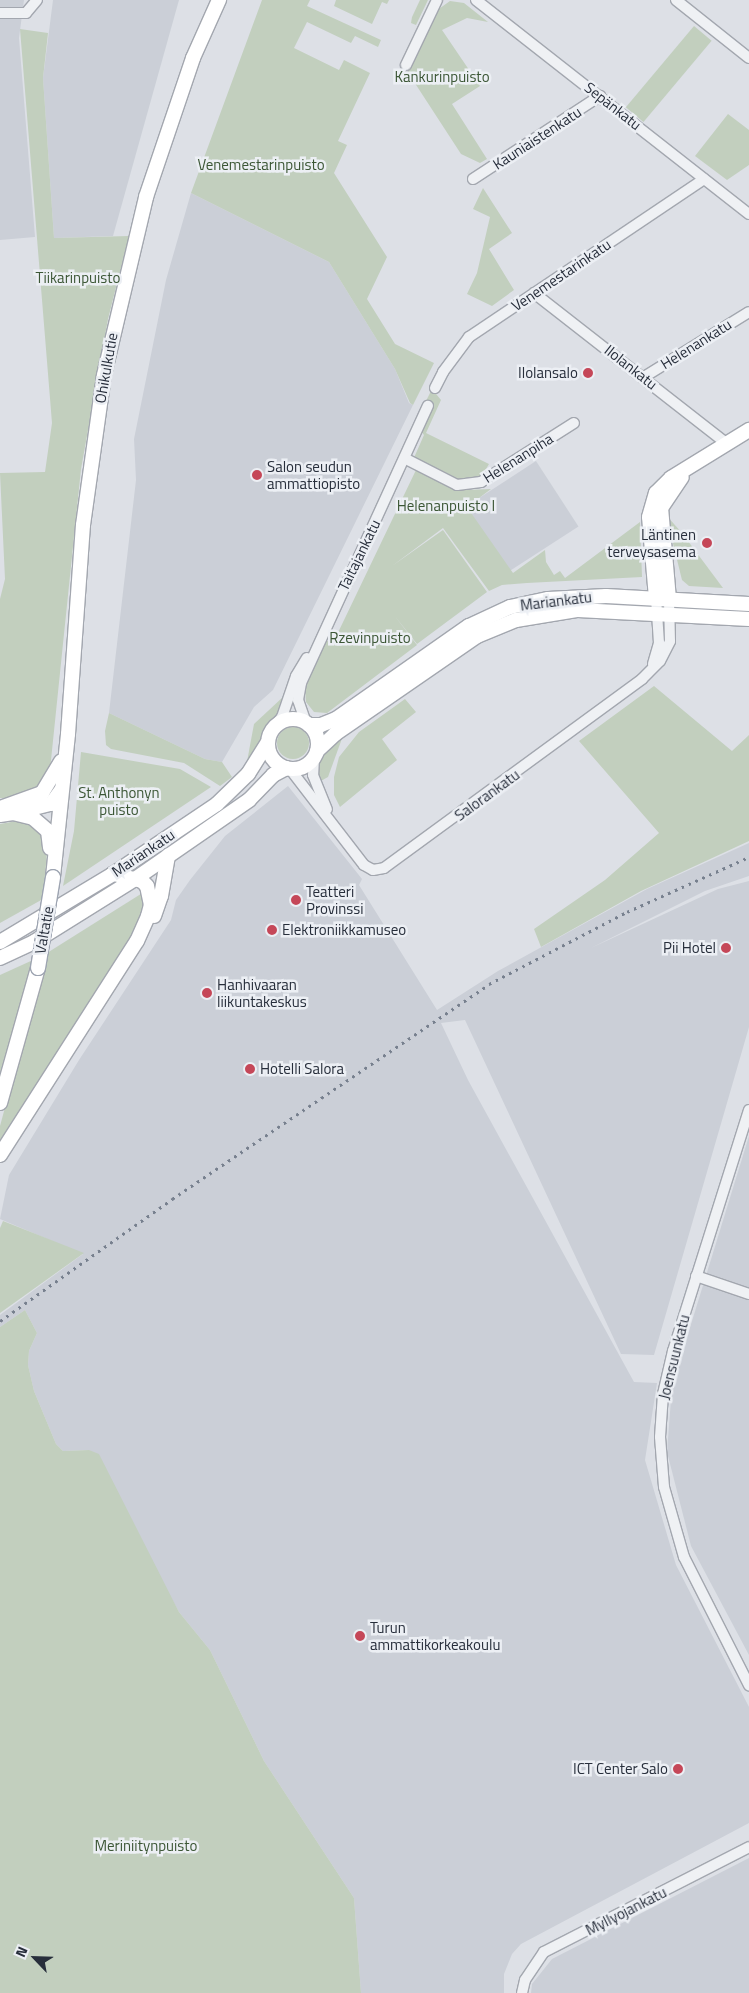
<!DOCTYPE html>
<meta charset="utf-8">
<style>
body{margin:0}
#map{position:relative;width:749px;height:1993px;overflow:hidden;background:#dde0e6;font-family:"Titillium Web",sans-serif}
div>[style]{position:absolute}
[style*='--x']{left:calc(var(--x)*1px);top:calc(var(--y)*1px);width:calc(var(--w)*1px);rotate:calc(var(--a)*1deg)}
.built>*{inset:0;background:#cbcfd7;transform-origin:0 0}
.green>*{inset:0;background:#c2cfbe;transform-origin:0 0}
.round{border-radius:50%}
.roads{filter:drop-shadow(1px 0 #a3a7af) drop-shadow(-1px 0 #a3a7af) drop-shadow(0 1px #a3a7af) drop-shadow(0 -1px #a3a7af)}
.minor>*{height:10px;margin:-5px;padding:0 5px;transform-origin:5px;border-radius:5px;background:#eff1f4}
.major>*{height:14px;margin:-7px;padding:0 7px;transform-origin:7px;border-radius:7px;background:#fff}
.major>.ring{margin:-7px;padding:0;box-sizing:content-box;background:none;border:14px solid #fff;border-radius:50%}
.rail>*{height:2.5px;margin-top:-1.25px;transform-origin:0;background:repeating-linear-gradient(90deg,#77808e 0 2.5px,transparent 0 7.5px)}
.bridges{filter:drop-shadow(1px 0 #9da4b1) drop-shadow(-1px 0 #9da4b1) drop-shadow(0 1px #9da4b1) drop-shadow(0 -1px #9da4b1)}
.major-bridge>*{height:14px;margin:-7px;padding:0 7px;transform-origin:7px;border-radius:7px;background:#fff}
.dots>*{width:14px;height:14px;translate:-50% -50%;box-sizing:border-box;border:2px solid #eceff4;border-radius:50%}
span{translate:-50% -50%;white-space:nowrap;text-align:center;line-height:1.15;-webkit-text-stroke:5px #eceff4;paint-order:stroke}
.park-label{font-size:15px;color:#3b5635}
.street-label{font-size:15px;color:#272e3b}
.poi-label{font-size:15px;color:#272e3b}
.right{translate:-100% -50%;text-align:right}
.left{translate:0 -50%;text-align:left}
.north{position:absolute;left:10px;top:1933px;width:50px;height:50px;-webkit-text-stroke:4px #eceff4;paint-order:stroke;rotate:294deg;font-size:14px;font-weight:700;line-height:20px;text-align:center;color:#272e3b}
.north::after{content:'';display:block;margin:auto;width:18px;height:22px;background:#272e3b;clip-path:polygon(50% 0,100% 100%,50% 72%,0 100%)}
</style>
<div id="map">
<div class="built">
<i style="clip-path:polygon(0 0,24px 0,19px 38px,35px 237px,0 240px)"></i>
<i style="clip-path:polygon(53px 0,179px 0,113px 236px,54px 238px,43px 78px)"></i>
<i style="clip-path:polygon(191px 193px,329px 262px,395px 369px,409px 403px,413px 405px,273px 690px,254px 707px,222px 762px,205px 759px,109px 713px,136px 480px,134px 439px,166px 280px)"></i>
<i style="left:536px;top:461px;width:78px;height:83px;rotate:57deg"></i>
<i style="clip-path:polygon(288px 786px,362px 879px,359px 885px,437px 1010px,498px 971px,647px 889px,749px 843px,749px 876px,705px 891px,591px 948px,718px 889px,749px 881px,749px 1027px,654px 1355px,621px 1354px,465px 1020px,441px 1023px,468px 1080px,634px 1382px,657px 1383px,645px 1460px,676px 1565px,749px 1707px,749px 1823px,521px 1944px,512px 1954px,504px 1974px,504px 1993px,361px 1993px,354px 1898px,264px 1761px,210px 1650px,179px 1612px,89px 1450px,63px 1451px,56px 1444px,34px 1391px,28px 1365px,29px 1351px,37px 1333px,25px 1310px,0 1327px,0 1315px,83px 1254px,0 1219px,9px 1175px,79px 1060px,171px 920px,176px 900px,190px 880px,225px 836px)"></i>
<i style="clip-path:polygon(749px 1136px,749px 1655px,691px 1546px,667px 1452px,672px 1386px)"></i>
<i style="clip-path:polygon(749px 1858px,749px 1993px,531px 1993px,532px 1984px,552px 1959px)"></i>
</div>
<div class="green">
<i style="clip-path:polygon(262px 0,310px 0,307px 6px,381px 40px,378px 47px,355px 36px,351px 43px,307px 22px,294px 48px,339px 70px,344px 60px,370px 73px,338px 141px,347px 145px,334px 173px,387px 257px,367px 299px,395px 344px,434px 363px,413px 405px,410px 403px,395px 369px,329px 262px,191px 193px)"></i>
<i style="clip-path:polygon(336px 0,389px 0,387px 4px,382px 2px,372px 24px,334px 6px)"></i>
<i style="clip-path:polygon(420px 0,428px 0,416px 25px,411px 23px,412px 17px)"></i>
<i style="clip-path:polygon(450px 1px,464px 3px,488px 22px,467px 18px,442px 30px,480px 86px,452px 104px,487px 159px,480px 163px,461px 154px,407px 71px,436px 11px)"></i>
<i style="left:694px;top:26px;width:23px;height:106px;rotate:40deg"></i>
<i style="clip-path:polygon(20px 29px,48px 33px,43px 78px,54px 238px,129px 236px,108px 319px,81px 469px,50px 770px,39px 789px,16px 798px,0 798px,0 599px,5px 579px,0 473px,45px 472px,52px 423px)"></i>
<i style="clip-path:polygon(728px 114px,749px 130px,749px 165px,727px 180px,695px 156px)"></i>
<i style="clip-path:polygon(483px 188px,512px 233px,489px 249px,514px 290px,492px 306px,467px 294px,477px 273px,490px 217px,473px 209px)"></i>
<i style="clip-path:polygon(432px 389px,441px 400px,426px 433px,489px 464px,479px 481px,458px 483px,413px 460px,424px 435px,415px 423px)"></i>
<i style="clip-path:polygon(416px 470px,465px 490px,491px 489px,467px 507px,513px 573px,545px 550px,546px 562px,554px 575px,560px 571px,565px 578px,640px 522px,642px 577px,527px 583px,502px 585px,489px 591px,443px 528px,392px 566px,385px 580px,392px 566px,443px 530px,487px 592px,417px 644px,394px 615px,417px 645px,327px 713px,314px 712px,306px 702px,305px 690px,314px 665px,325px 640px,333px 643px)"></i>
<i style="clip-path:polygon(666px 515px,682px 533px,723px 588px,689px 586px,682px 580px)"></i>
<i style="clip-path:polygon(654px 686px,732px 751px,749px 735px,749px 841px,641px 891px,541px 947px,534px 929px,605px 880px,659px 833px,579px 741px)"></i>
<i style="clip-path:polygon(283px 697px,280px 715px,246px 767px,254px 724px)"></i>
<i style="clip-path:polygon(405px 699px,416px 712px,382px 739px,397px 760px,340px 807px,334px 795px,334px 777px,339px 757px,359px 732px)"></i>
<i style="clip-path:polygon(109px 713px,205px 759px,222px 762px,232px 777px,220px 786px,184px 763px,111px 749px,106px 745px,105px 731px)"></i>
<i class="round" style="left:277px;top:727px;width:32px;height:32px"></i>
<i style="clip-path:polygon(344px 733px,328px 777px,319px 782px,317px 759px)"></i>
<i style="clip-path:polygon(81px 752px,180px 769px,211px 787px,63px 886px,74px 831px)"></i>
<i style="clip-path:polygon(17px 821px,37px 828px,48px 841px,43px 899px,0 923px,0 824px)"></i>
<i style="clip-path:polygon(144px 892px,146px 908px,137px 928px,0 1146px,0 1126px,47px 953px)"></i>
<i style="clip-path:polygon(33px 960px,0 1073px,0 975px)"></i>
<i style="clip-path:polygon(3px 1221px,84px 1253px,0 1313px,0 1228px)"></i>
<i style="clip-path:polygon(25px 1310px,37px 1333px,29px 1351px,28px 1365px,34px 1391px,56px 1444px,63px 1451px,89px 1450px,99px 1454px,179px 1612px,210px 1650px,264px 1761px,354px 1898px,361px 1993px,0 1993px,0 1327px)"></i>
</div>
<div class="roads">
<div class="minor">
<i style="--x:476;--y:0;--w:347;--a:38.1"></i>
<i style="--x:676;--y:0;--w:93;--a:38.5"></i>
<i style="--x:0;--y:13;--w:26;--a:0"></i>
<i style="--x:26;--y:13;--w:17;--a:-50"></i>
<i style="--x:406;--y:65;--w:72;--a:-64.5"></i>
<i style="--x:473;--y:179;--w:152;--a:-33.2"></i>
<i style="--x:534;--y:293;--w:244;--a:38"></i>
<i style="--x:644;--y:377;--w:123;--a:-31.8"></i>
<i style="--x:435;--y:388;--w:18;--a:-63"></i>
<i style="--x:443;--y:372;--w:44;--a:-53.4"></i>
<i style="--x:469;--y:337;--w:283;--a:-33.9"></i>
<i style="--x:406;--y:459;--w:57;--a:27"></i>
<i style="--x:457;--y:485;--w:24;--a:-7"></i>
<i style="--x:481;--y:482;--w:110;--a:-32.4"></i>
<i style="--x:653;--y:664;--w:22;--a:-74"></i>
<i style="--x:659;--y:643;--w:45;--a:-93.8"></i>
<i style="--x:306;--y:723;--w:24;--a:-109"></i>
<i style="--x:298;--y:700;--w:17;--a:-80"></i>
<i style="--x:301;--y:683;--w:305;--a:-65.4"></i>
<i style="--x:274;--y:727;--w:13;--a:-51"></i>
<i style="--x:282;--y:717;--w:43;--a:-71.1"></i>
<i style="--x:296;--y:676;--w:21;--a:-59"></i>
<i style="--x:314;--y:758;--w:17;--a:93"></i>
<i style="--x:313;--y:775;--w:37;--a:68"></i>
<i style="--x:290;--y:769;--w:121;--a:52.4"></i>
<i style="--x:364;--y:865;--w:10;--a:29"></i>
<i style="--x:373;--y:870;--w:11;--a:-10"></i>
<i style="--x:384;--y:868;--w:320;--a:-36.2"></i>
<i style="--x:642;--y:679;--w:25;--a:-45"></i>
<i style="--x:660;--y:661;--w:22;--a:-63"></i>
<i style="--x:670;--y:641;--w:42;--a:-91.4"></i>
<i style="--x:749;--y:1110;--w:253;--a:107.5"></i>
<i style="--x:673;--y:1351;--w:44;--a:103.1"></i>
<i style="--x:663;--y:1394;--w:43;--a:94"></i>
<i style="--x:660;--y:1437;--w:50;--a:85.4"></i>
<i style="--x:664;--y:1487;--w:73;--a:74.1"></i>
<i style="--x:684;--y:1557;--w:144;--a:63.1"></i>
<i style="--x:696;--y:1276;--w:56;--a:18.8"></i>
<i style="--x:522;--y:1993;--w:13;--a:-77"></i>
<i style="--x:525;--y:1980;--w:34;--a:-56"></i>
<i style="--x:544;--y:1952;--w:230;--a:-27.1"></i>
</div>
<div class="major">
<i style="--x:656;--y:598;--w:81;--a:-94.9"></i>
<i style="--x:649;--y:517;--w:25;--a:-74"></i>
<i style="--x:656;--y:493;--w:21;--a:-45"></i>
<i style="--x:671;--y:478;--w:92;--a:-31.6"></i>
<i style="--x:669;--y:599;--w:91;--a:-95"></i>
<i style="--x:661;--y:508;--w:37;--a:-56"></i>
<i class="ring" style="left:268px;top:719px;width:36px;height:36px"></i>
<i style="--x:309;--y:725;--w:12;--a:0"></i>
<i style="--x:321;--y:725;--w:16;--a:-22"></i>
<i style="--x:336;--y:719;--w:162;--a:-35"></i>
<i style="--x:469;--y:626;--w:45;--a:-24.9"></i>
<i style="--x:510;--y:607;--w:39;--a:-12"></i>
<i style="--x:548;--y:599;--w:58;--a:-3"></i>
<i style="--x:606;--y:596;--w:143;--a:3.2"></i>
<i style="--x:317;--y:751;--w:25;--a:-43"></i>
<i style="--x:335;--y:734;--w:173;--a:-34.6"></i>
<i style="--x:477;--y:636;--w:42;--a:-22.3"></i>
<i style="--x:516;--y:620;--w:63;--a:-9.2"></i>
<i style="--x:578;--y:610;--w:171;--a:3"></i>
<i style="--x:0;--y:808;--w:45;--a:-19.7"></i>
<i style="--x:42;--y:793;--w:37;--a:-59"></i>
<i style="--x:18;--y:812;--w:34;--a:-14"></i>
<i style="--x:51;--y:804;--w:17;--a:-54"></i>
<i style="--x:0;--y:815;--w:13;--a:-9"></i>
<i style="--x:13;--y:813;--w:21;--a:14"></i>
<i style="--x:33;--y:818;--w:20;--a:41"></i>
<i style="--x:48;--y:831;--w:17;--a:83"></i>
<i style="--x:53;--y:877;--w:144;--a:-84"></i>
<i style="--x:68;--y:734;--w:210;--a:-85.9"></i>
<i style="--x:83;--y:525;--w:151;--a:-82"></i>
<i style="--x:104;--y:375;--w:183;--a:-76.7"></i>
<i style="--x:146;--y:197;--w:147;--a:-71.3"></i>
<i style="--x:193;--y:58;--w:64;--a:-65.9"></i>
<i style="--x:154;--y:916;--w:21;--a:-71"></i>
<i style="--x:161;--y:896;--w:41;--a:-80.1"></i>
<i style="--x:0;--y:942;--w:132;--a:-31"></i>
<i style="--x:113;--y:874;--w:125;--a:-33.9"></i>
<i style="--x:217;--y:804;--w:43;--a:-44.1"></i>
<i style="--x:248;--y:774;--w:36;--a:-58"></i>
<i style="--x:0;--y:958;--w:38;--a:-25"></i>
<i style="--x:34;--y:942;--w:119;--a:-32"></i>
<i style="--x:135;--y:879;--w:139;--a:-34.7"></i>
<i style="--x:249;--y:800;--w:35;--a:-46"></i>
<i style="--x:273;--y:775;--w:15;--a:-28"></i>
<i style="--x:0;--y:1103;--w:140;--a:-74.3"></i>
<i style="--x:0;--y:1155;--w:254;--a:-57.4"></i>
<i style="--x:137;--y:941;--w:27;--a:-66"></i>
<i style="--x:148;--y:916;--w:11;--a:-75"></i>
<i style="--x:151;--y:905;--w:19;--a:-102"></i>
<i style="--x:147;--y:886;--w:7;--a:-135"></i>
<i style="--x:142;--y:881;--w:30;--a:-166"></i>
</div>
</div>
<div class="rail">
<i style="--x:0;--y:1321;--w:211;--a:-35.3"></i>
<i style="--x:172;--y:1199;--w:383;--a:-34.1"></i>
<i style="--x:489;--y:984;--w:156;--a:-27.6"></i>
<i style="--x:627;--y:912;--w:134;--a:-24.3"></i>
</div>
<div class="bridges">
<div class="major-bridge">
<i style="--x:38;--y:968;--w:92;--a:-80.6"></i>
</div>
</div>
<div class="dots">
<i style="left:588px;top:373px;background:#c54758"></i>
<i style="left:257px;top:475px;background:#c54758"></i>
<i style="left:707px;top:543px;background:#c54758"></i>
<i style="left:296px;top:900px;background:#c54758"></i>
<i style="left:272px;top:930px;background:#c54758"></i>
<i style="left:726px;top:948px;background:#c54758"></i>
<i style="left:207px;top:993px;background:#c54758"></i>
<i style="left:250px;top:1069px;background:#c54758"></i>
<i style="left:360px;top:1636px;background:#c54758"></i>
<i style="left:678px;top:1769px;background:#c54758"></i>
</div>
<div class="park-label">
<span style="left:442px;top:77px">Kankurinpuisto</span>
<span style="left:261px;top:165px">Venemestarinpuisto</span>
<span style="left:78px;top:278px">Tiikarinpuisto</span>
<span style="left:446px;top:506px">Helenanpuisto I</span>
<span style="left:370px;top:638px">Rzevinpuisto</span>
<span style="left:119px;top:801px">St. Anthonyn<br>puisto</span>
<span style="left:146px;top:1846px">Meriniitynpuisto</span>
</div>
<div class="street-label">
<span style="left:613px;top:106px;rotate:38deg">Sepänkatu</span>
<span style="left:537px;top:138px;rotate:-33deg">Kauniaistenkatu</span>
<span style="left:561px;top:275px;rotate:-34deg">Venemestarinkatu</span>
<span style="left:696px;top:344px;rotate:-32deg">Helenankatu</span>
<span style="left:631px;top:367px;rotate:38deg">Ilolankatu</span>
<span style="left:106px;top:368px;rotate:-80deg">Ohikulkutie</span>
<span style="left:518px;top:458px;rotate:-32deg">Helenanpiha</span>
<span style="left:359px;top:555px;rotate:-64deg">Taitajankatu</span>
<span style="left:556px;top:601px;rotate:-7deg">Mariankatu</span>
<span style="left:487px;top:795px;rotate:-36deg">Salorankatu</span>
<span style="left:143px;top:853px;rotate:-34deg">Mariankatu</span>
<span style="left:44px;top:930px;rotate:-80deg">Valtatie</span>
<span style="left:674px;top:1357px;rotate:-76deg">Joensuunkatu</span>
<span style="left:626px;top:1911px;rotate:-27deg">Myllyojankatu</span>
</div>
<div class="poi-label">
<span class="right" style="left:578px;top:373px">Ilolansalo</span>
<span class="left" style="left:267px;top:475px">Salon seudun<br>ammattiopisto</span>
<span class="right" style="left:696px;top:543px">Läntinen<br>terveysasema</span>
<span class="left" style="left:306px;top:900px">Teatteri<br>Provinssi</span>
<span class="left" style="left:282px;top:930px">Elektroniikkamuseo</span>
<span class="right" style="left:716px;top:948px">Pii Hotel</span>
<span class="left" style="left:217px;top:993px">Hanhivaaran<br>liikuntakeskus</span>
<span class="left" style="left:260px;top:1069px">Hotelli Salora</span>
<span class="left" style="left:370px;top:1636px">Turun<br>ammattikorkeakoulu</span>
<span class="right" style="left:668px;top:1769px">ICT Center Salo</span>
</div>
<div class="north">N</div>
</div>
